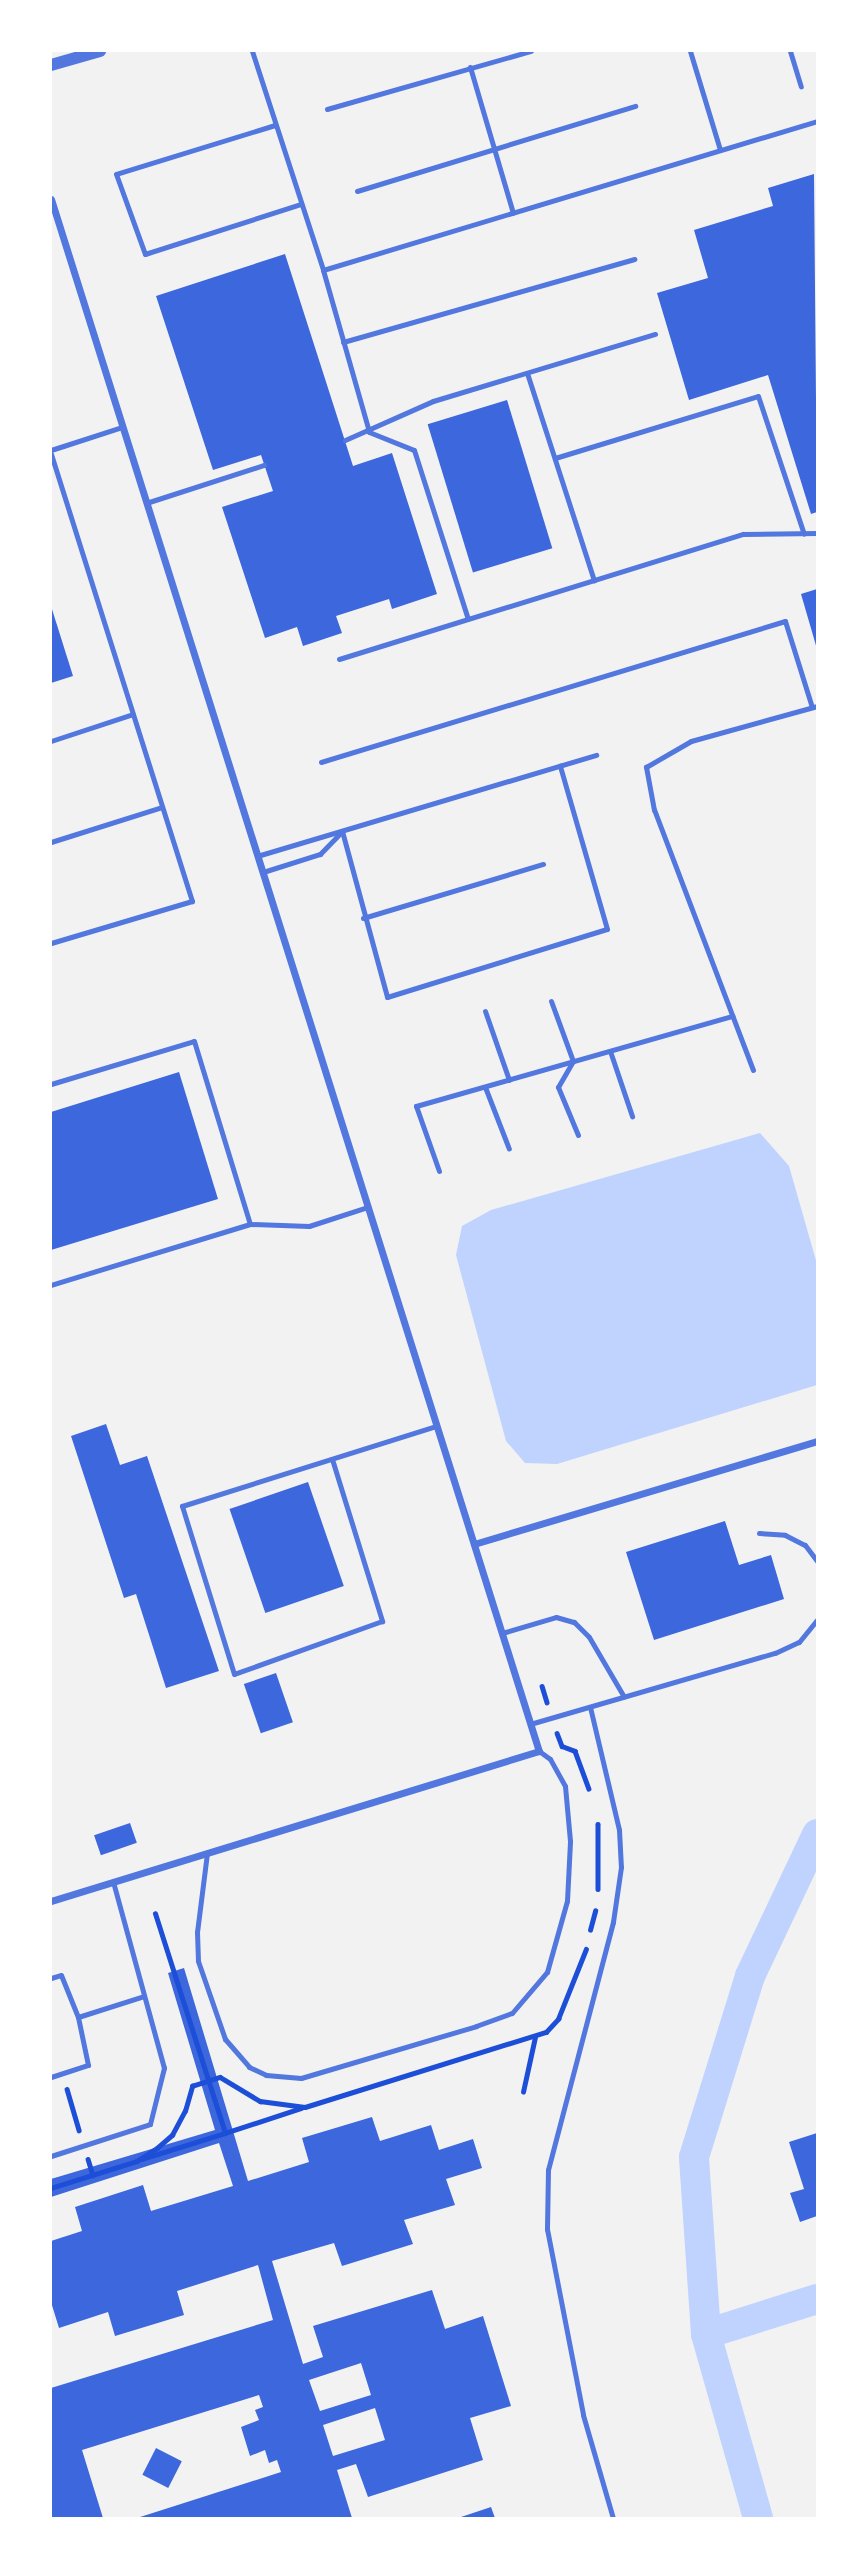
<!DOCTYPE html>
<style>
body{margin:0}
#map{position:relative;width:868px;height:2569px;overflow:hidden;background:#f2f2f2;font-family:Spectral,serif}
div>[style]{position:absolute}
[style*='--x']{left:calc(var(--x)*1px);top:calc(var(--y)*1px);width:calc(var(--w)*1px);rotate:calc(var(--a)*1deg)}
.water>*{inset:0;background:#bfd3fe}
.canal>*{height:30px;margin:-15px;padding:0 15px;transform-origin:15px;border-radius:15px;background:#bfd3fe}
.building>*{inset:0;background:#3d67dc;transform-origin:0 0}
.path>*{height:4.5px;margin:-2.25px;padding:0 2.25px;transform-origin:2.25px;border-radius:2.25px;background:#1d4ed8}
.service>*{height:5px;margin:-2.5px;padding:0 2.5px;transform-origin:2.5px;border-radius:2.5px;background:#5277de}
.minor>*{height:7px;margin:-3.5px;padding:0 3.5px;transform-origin:3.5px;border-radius:3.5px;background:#5277de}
.tertiary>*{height:12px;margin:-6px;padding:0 6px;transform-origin:6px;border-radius:6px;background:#5277de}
span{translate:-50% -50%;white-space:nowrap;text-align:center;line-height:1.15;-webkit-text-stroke:5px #fff;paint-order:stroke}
.frame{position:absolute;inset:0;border:52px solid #fff;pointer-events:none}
</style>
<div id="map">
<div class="water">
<i style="clip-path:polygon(760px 1133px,789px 1166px,817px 1264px,817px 1385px,557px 1464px,525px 1463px,506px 1441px,456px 1255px,462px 1226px,491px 1210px)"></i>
</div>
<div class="canal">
<i style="--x:706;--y:2334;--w:116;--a:-17.5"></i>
<i style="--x:758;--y:2518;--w:191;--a:-105.8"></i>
<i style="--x:706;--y:2334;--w:177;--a:-93.9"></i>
<i style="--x:694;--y:2157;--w:189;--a:-72.8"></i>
<i style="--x:750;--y:1976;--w:157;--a:-64.7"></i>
</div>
<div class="building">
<i style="clip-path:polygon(814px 174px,817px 512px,811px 514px,768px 375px,689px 400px,657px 293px,708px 278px,694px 230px,773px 206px,768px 188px)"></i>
<i style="clip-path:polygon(285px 254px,353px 466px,392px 453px,437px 594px,392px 609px,389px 599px,336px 616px,342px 633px,303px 646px,297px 627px,265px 638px,222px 507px,273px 491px,261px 455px,213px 470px,156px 296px)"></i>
<i style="left:507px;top:400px;width:155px;height:83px;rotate:73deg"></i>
<i style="clip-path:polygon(817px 589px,817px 649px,801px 594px)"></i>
<i style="clip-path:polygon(51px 606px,73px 676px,51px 683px)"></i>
<i style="clip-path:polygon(179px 1072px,218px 1199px,51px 1250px,51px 1112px)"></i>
<i style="clip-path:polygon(106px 1424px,120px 1465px,147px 1456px,219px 1671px,166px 1688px,136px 1594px,124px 1598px,71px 1436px)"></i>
<i style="left:308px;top:1482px;width:110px;height:83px;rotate:71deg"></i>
<i style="clip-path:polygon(725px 1521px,739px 1565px,771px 1555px,784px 1599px,654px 1640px,626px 1552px)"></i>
<i style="left:276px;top:1673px;width:52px;height:34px;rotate:71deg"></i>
<i style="left:130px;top:1823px;width:21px;height:38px;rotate:71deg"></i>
<i style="clip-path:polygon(evenodd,184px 1968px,248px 2181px,309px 2162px,302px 2138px,372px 2117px,380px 2141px,431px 2125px,439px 2150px,473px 2139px,482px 2168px,446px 2179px,455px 2205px,404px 2220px,413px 2244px,342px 2266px,334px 2243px,272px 2261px,303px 2364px,323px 2357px,313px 2326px,432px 2290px,445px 2329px,483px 2316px,511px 2406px,470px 2418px,483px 2460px,368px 2497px,356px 2464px,337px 2470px,352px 2518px,137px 2518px,281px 2472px,277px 2460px,269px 2463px,265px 2450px,250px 2456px,241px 2427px,259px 2420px,255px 2410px,263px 2407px,259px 2395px,82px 2450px,103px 2518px,51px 2518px,51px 2388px,273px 2320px,258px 2265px,177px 2291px,184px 2315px,115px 2336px,108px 2312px,59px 2328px,51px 2302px,51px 2241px,82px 2231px,75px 2207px,143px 2185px,151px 2211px,233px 2186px,219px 2143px,51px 2197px,51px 2179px,215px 2130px,168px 1973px,184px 1968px,361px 2363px,371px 2395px,320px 2411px,309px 2380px,361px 2363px,184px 1968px,375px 2408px,385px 2440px,333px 2456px,323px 2425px,375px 2408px)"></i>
<i style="clip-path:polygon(817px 2133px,817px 2216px,800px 2222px,790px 2193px,804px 2189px,789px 2142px)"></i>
<i style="left:156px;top:2448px;width:29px;height:30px;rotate:27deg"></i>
<i style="clip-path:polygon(491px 2507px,495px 2518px,458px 2518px)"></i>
</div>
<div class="path">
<i style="--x:542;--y:1686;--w:17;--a:73"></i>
<i style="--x:557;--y:1733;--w:14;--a:69"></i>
<i style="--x:562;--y:1746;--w:14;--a:21"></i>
<i style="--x:575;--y:1751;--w:40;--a:69.8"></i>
<i style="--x:598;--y:1824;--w:65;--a:90"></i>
<i style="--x:590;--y:1930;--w:20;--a:-75"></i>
<i style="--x:67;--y:2089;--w:43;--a:73.7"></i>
<i style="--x:523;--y:2092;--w:56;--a:-77.7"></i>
<i style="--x:225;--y:2133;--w:80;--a:-18.2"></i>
<i style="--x:88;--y:2159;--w:17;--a:73"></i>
<i style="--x:142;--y:2159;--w:87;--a:-17.4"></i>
<i style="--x:225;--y:2133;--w:230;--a:-107.7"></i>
<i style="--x:51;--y:2188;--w:90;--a:-17.4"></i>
<i style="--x:137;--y:2161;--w:24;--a:-33"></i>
<i style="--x:157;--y:2148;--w:20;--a:-41"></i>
<i style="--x:172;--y:2135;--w:27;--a:-62"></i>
<i style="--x:185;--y:2111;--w:26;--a:-74"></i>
<i style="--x:192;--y:2086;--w:29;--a:-18"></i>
<i style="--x:220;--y:2077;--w:47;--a:31"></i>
<i style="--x:260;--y:2101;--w:45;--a:7.6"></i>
<i style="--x:305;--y:2107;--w:252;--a:-17.3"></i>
<i style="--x:546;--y:2032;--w:18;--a:-47"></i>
<i style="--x:558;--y:2019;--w:75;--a:-68.2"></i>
</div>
<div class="service">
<i style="--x:252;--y:51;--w:230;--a:72"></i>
<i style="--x:323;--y:270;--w:516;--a:-16.78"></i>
<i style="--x:690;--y:51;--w:103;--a:73.1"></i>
<i style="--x:790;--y:51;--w:37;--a:73"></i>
<i style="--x:470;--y:67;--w:152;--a:73.6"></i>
<i style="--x:327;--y:109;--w:212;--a:-15.9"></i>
<i style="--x:275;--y:125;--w:166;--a:162.9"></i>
<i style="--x:116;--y:174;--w:85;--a:70.1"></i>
<i style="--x:145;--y:254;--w:164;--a:-17.8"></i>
<i style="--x:357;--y:191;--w:291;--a:-17"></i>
<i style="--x:323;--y:270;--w:168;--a:74.1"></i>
<i style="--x:369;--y:432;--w:48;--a:21.8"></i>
<i style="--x:414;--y:450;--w:177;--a:72.3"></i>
<i style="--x:343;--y:342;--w:303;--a:-15.9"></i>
<i style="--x:527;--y:373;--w:218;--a:72.1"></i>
<i style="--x:345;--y:440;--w:96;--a:-23.9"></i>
<i style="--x:433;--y:401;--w:232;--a:-16.8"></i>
<i style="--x:51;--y:450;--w:75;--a:-17.9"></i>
<i style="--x:51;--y:454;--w:469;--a:72.5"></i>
<i style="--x:192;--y:901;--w:147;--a:163.4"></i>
<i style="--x:555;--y:458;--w:212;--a:-17"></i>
<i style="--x:758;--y:396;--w:145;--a:71.6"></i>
<i style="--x:146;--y:503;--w:124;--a:-17.9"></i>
<i style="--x:339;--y:659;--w:423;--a:-17.2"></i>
<i style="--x:743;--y:534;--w:74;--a:-0.8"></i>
<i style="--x:51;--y:741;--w:86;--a:-18.2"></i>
<i style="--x:321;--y:762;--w:485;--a:-16.9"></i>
<i style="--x:785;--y:621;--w:90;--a:72.6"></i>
<i style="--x:342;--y:831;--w:172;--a:74.8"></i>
<i style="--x:387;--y:997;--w:230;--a:-17.2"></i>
<i style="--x:607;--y:929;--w:170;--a:-106.1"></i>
<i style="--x:51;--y:842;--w:116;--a:-17.5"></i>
<i style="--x:257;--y:856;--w:354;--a:-16.6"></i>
<i style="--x:263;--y:872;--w:60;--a:-17.5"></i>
<i style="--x:320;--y:854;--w:29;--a:-46"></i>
<i style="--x:363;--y:918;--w:188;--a:-16.7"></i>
<i style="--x:551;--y:1001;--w:64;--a:69.9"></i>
<i style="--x:573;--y:1061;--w:30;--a:120"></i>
<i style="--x:558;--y:1087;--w:52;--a:67.4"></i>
<i style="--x:485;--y:1011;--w:73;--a:70.8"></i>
<i style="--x:610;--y:1051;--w:69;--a:71.3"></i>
<i style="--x:753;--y:1070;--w:278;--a:-110.8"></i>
<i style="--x:654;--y:810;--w:44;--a:-100.5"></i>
<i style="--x:646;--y:767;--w:52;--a:-30"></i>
<i style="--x:691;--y:741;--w:131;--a:-15.5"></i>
<i style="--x:51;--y:1084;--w:149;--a:-16.7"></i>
<i style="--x:194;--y:1041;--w:191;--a:73"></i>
<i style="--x:250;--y:1224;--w:208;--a:163"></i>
<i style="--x:485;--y:1087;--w:66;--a:68.8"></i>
<i style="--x:439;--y:1171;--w:69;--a:-109.5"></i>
<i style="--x:416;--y:1106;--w:329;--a:-15.9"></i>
<i style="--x:250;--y:1224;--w:59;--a:1.9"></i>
<i style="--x:309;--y:1226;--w:62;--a:-17.9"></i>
<i style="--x:332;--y:1459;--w:170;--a:72.8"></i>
<i style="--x:382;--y:1621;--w:157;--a:160.3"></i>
<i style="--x:234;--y:1674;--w:176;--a:-107.2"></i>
<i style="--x:182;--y:1506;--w:266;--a:-17.5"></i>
<i style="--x:759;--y:1533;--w:26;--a:4"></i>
<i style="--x:785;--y:1535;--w:22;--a:27"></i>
<i style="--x:805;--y:1545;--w:20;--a:53"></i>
<i style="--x:502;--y:1633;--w:56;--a:-16.5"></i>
<i style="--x:556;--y:1617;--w:19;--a:16"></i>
<i style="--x:574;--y:1622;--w:21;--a:45"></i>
<i style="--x:589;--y:1637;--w:69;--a:59.7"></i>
<i style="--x:590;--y:1707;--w:126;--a:76.7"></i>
<i style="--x:619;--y:1830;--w:37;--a:87"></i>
<i style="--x:621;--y:1867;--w:56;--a:98.3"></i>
<i style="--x:613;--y:1922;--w:256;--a:104.7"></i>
<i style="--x:548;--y:2170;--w:59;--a:91"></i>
<i style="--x:547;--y:2229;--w:189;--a:79"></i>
<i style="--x:583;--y:2415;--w:107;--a:73.8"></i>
<i style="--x:530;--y:1724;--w:255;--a:-16.2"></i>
<i style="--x:775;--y:1653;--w:26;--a:-25"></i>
<i style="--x:799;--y:1642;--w:28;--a:-51"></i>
<i style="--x:207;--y:1853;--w:80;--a:97.2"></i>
<i style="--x:197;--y:1932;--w:29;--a:88"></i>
<i style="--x:198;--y:1961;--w:83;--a:70.9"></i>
<i style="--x:225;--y:2039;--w:37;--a:49"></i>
<i style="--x:249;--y:2067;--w:19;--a:25"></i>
<i style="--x:266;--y:2075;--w:35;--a:5"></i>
<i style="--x:301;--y:2078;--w:183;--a:-16.5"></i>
<i style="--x:476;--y:2026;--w:38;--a:-20"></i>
<i style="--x:512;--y:2013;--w:54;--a:-49.5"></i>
<i style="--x:547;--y:1972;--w:74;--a:-74.3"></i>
<i style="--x:567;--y:1901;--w:60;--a:-87.1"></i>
<i style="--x:570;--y:1841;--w:55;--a:-95.2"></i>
<i style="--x:565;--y:1786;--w:31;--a:-119"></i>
<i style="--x:550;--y:1759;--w:14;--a:-144"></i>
<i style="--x:51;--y:1978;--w:10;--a:-17"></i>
<i style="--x:61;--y:1975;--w:45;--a:68"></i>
<i style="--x:51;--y:2077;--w:39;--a:-18"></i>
<i style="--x:88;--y:2065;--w:49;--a:-101.8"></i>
<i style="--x:78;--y:2017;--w:69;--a:-17.7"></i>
<i style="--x:51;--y:2156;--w:104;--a:-17.9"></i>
<i style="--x:150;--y:2124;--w:58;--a:-76"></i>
<i style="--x:164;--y:2068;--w:193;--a:-105.3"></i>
</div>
<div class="minor">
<i style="--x:51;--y:199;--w:1627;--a:72.55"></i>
<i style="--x:539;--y:1751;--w:511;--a:162.91"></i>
<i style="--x:474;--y:1544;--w:358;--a:-16.7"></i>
</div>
<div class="tertiary">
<i style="--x:51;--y:65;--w:51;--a:-15.9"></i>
</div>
<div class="frame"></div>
</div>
